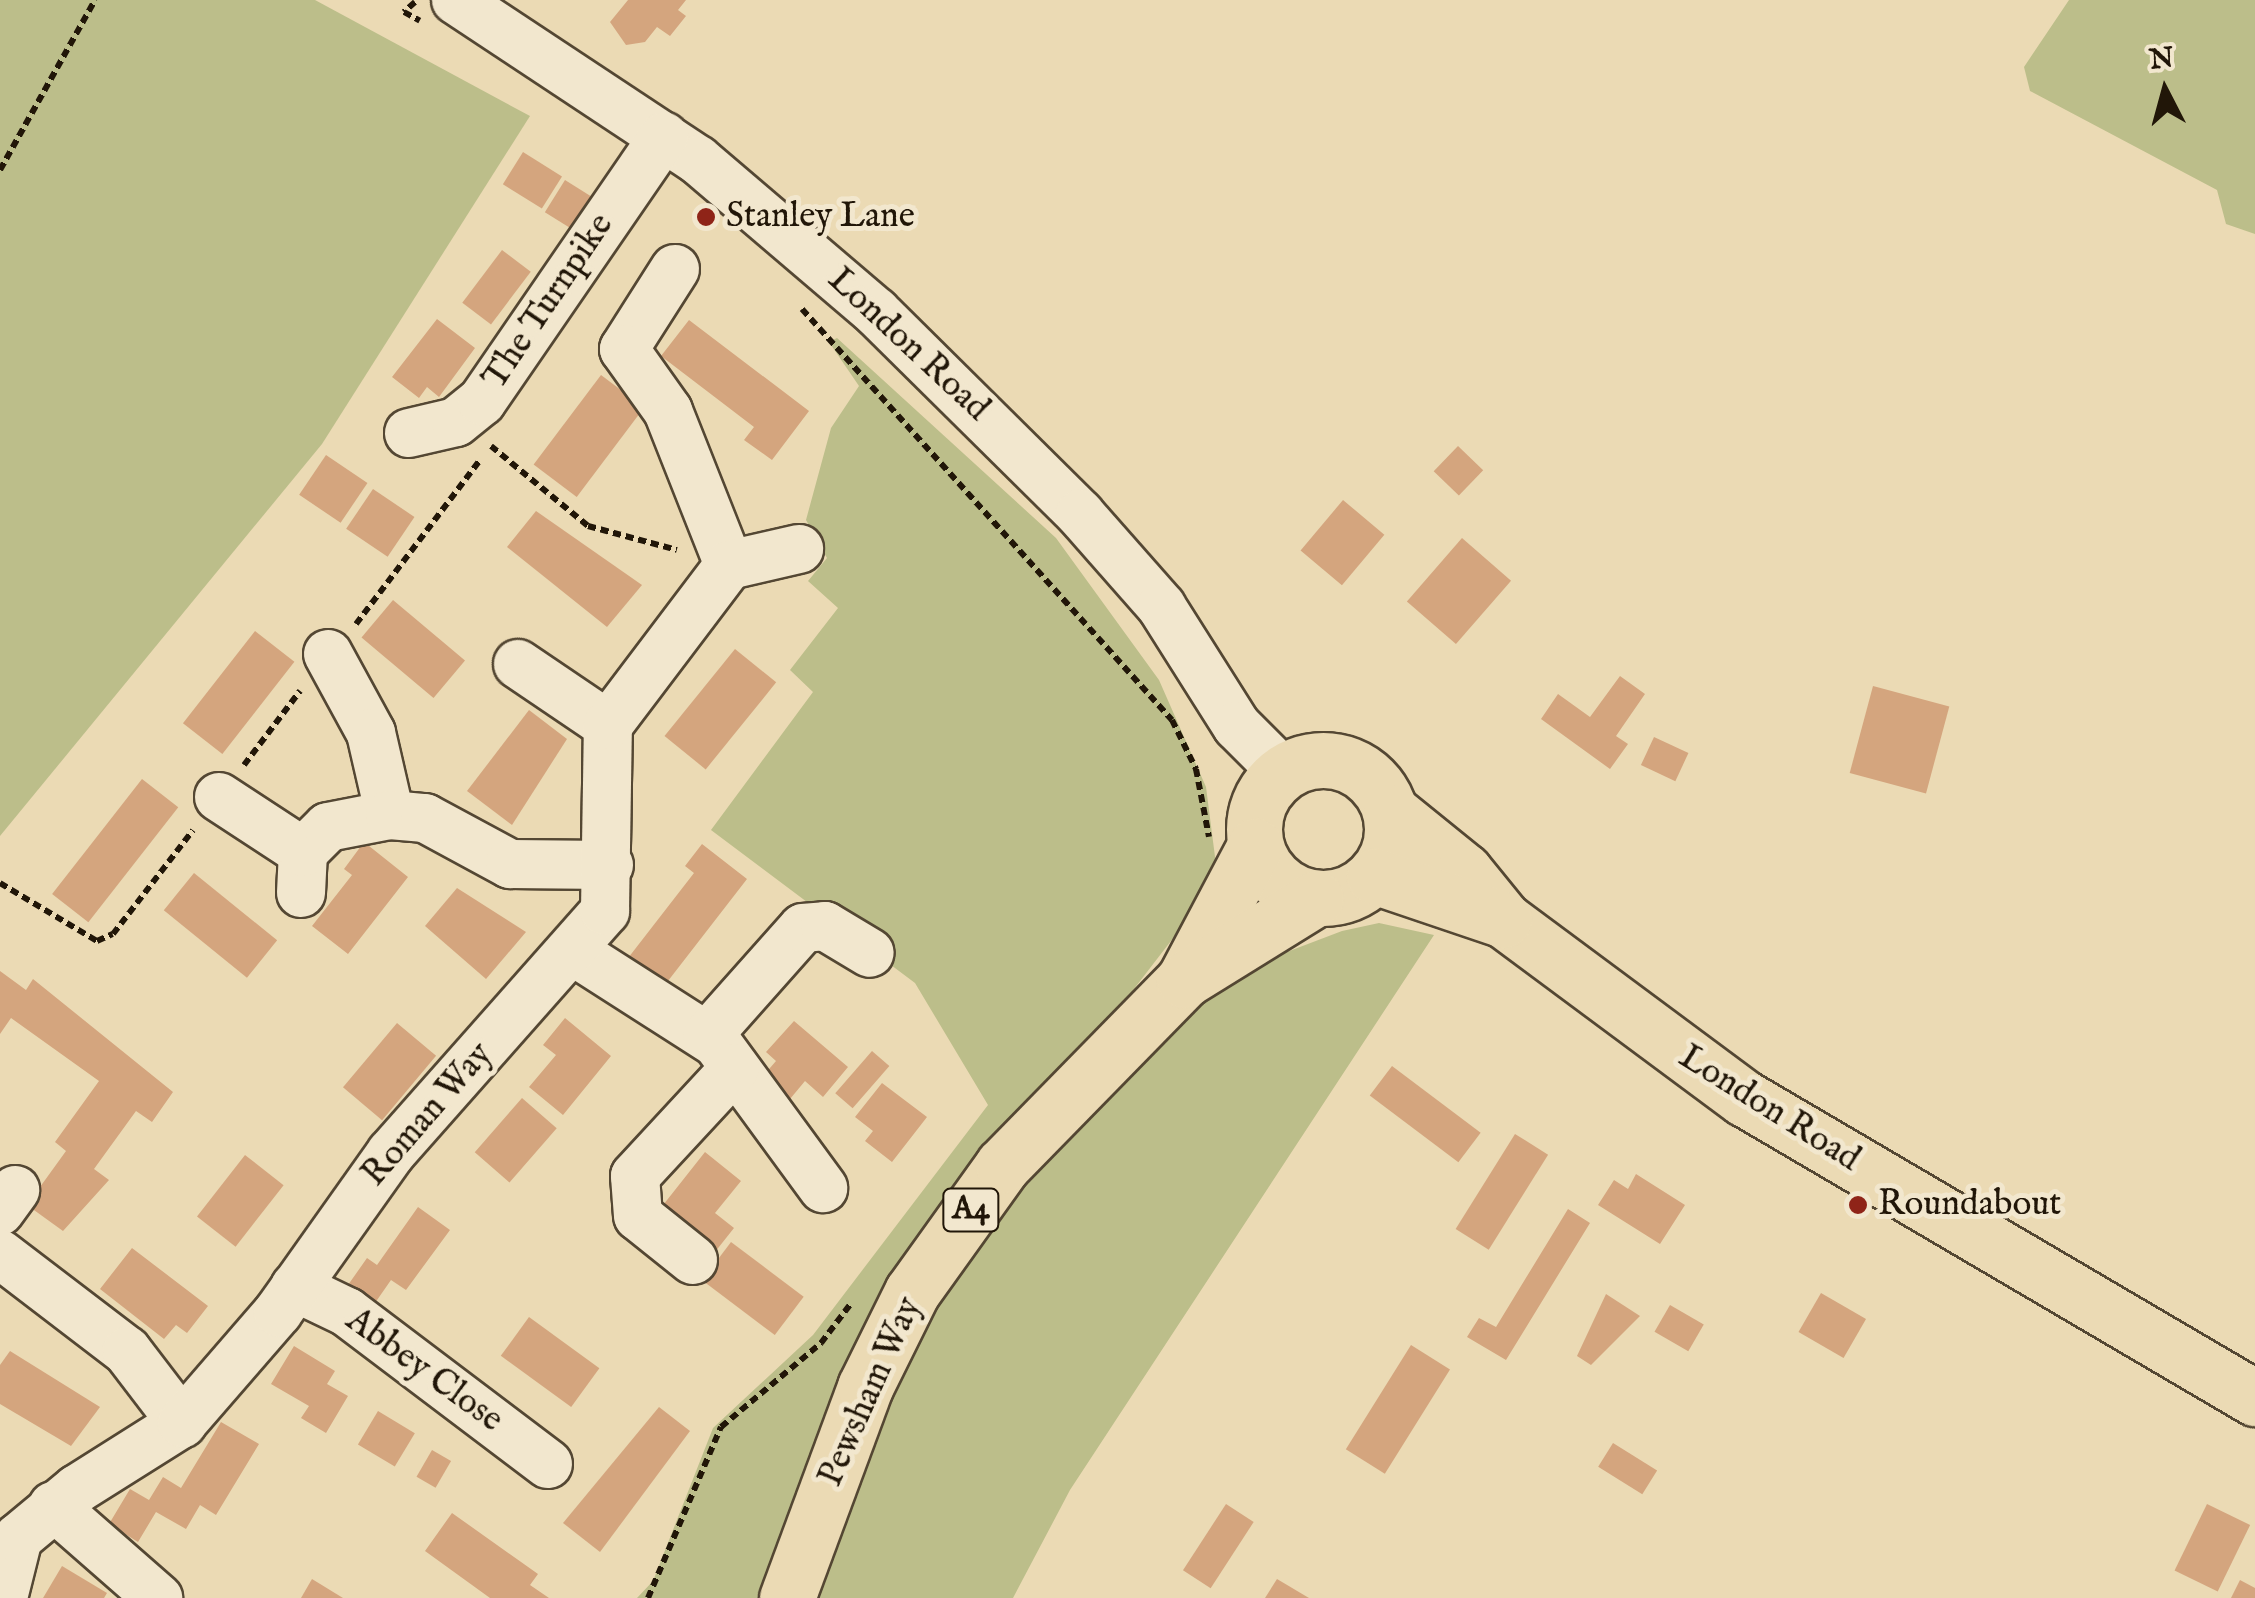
<!DOCTYPE html>
<style>
body{margin:0}
#map{position:relative;width:2255px;height:1598px;overflow:hidden;background:#ebdab4;font-family:"IM FELL English",serif}
div>[style]{position:absolute}
[style*='--x']{left:calc(var(--x)*1px);top:calc(var(--y)*1px);width:calc(var(--w)*1px);rotate:calc(var(--a)*1deg)}
.green>*{inset:0;background:#bcbe8a}
.building>*{inset:0;background:#d4a57e;transform-origin:0 0}
.path>*{height:6px;margin-top:-3px;transform-origin:0;background:repeating-linear-gradient(90deg,#211608 0 8px,transparent 0 13px)}
.roads{filter:drop-shadow(2px 0 #544733) drop-shadow(-2px 0 #544733) drop-shadow(0 2px #544733) drop-shadow(0 -2px #544733)}
.minor>*{height:48px;margin:-24px;padding:0 24px;transform-origin:24px;border-radius:24px;background:#f2e7ce}
.major>*{height:55px;margin:-27.5px;padding:0 27.5px;transform-origin:27.5px;border-radius:27.5px;background:#ebdab4}
.major>.ring{margin:-27.5px;padding:0;box-sizing:content-box;background:none;border:55px solid #ebdab4;border-radius:50%}
.dots>*{width:28px;height:28px;translate:-50% -50%;box-sizing:border-box;border:5px solid #f2e7ce;border-radius:50%}
span{translate:-50% -50%;white-space:nowrap;text-align:center;line-height:1.15;-webkit-text-stroke:10px #f2e7ce;paint-order:stroke}
.shield-label span{padding:2px 8px;background:#f2e7ce;border:2px solid;border-radius:8px;-webkit-text-stroke-width:0}
.shield-label{font-size:32px;color:#211608;font-weight:700}
.poi-label{font-size:35px;color:#211608}
.left{translate:0 -50%;text-align:left}
.street-label{font-size:35px;color:#211608}
.north{position:absolute;left:2115px;top:40px;width:100px;height:100px;-webkit-text-stroke:8px #f2e7ce;paint-order:stroke;rotate:354deg;font-size:28px;font-weight:700;line-height:40px;text-align:center;color:#211608}
.north::after{content:'';display:block;margin:auto;width:35px;height:45px;background:#211608;clip-path:polygon(50% 0,100% 100%,50% 72%,0 100%)}
</style>
<div id="map">
<div class="green">
<i style="clip-path:polygon(0 0,315px 0,530px 116px,322px 444px,0 836px)"></i>
<i style="clip-path:polygon(2069px 0,2255px 0,2255px 234px,2226px 224px,2217px 190px,2030px 91px,2024px 67px)"></i>
<i style="clip-path:polygon(837px 338px,1056px 538px,1159px 680px,1206px 787px,1218px 880px,1130px 994px,1167px 1021px,1271px 958px,1342px 931px,1379px 923px,1434px 935px,1070px 1490px,1013px 1598px,637px 1598px,653px 1581px,713px 1428px,813px 1335px,988px 1105px,915px 983px,711px 830px,813px 692px,790px 670px,838px 608px,808px 581px,827px 558px,806px 520px,831px 428px,859px 386px,829px 342px)"></i>
</div>
<div class="building">
<i style="clip-path:polygon(628px 0,686px 0,678px 10px,686px 16px,670px 36px,657px 27px,645px 42px,626px 45px,610px 22px)"></i>
<i style="left:523px;top:152px;width:46px;height:38px;rotate:32deg"></i>
<i style="left:565px;top:180px;width:46px;height:38px;rotate:32deg"></i>
<i style="left:502px;top:250px;width:36px;height:66px;rotate:37deg"></i>
<i style="clip-path:polygon(437px 319px,475px 348px,439px 397px,427px 387px,419px 398px,392px 377px)"></i>
<i style="clip-path:polygon(689px 320px,809px 411px,772px 460px,744px 440px,754px 427px,661px 356px)"></i>
<i style="left:601px;top:375px;width:54px;height:112px;rotate:37deg"></i>
<i style="left:1458px;top:446px;width:35px;height:35px;rotate:44deg"></i>
<i style="left:326px;top:455px;width:50px;height:48px;rotate:34deg"></i>
<i style="left:373px;top:489px;width:50px;height:48px;rotate:34deg"></i>
<i style="left:1343px;top:500px;width:54px;height:66px;rotate:40deg"></i>
<i style="clip-path:polygon(536px 511px,642px 585px,607px 627px,507px 547px)"></i>
<i style="left:1462px;top:538px;width:65px;height:84px;rotate:41deg"></i>
<i style="left:393px;top:600px;width:94px;height:49px;rotate:40deg"></i>
<i style="left:255px;top:631px;width:50px;height:117px;rotate:38deg"></i>
<i style="left:735px;top:649px;width:53px;height:112px;rotate:39deg"></i>
<i style="clip-path:polygon(1620px 676px,1645px 694px,1616px 736px,1628px 744px,1610px 769px,1541px 719px,1558px 694px,1590px 717px)"></i>
<i style="left:1873px;top:686px;width:79px;height:90px;rotate:15deg"></i>
<i style="clip-path:polygon(529px 710px,567px 739px,512px 825px,467px 791px)"></i>
<i style="left:1654px;top:737px;width:38px;height:31px;rotate:25deg"></i>
<i style="left:142px;top:779px;width:46px;height:146px;rotate:38deg"></i>
<i style="clip-path:polygon(364px 842px,408px 877px,348px 954px,312px 926px,352px 875px,344px 869px)"></i>
<i style="clip-path:polygon(702px 844px,747px 879px,661px 990px,625px 962px,694px 873px,685px 866px)"></i>
<i style="left:194px;top:873px;width:107px;height:48px;rotate:39deg"></i>
<i style="clip-path:polygon(457px 888px,526px 932px,486px 979px,425px 926px)"></i>
<i style="clip-path:polygon(0 971px,26px 990px,33px 979px,173px 1092px,152px 1122px,136px 1111px,94px 1169px,109px 1180px,63px 1231px,27px 1205px,66px 1151px,55px 1142px,99px 1081px,11px 1018px,0 1034px)"></i>
<i style="clip-path:polygon(565px 1018px,611px 1056px,563px 1115px,529px 1087px,556px 1055px,543px 1045px)"></i>
<i style="clip-path:polygon(794px 1021px,848px 1067px,823px 1097px,805px 1081px,785px 1105px,758px 1082px,776px 1061px,766px 1052px)"></i>
<i style="left:397px;top:1023px;width:51px;height:84px;rotate:40deg"></i>
<i style="left:872px;top:1051px;width:23px;height:56px;rotate:41deg"></i>
<i style="left:1392px;top:1066px;width:111px;height:37px;rotate:37deg"></i>
<i style="clip-path:polygon(882px 1083px,927px 1117px,892px 1162px,865px 1141px,873px 1131px,855px 1117px)"></i>
<i style="left:522px;top:1098px;width:46px;height:72px;rotate:41deg"></i>
<i style="left:1515px;top:1134px;width:39px;height:112px;rotate:32deg"></i>
<i style="clip-path:polygon(705px 1152px,741px 1181px,715px 1213px,734px 1228px,711px 1257px,656px 1214px)"></i>
<i style="left:245px;top:1155px;width:49px;height:78px;rotate:38deg"></i>
<i style="clip-path:polygon(1636px 1174px,1685px 1205px,1660px 1244px,1598px 1205px,1614px 1180px,1628px 1189px)"></i>
<i style="clip-path:polygon(418px 1207px,450px 1230px,406px 1290px,391px 1280px,368px 1313px,341px 1295px,367px 1258px,377px 1265px)"></i>
<i style="clip-path:polygon(1568px 1209px,1590px 1223px,1506px 1360px,1467px 1337px,1479px 1318px,1496px 1327px)"></i>
<i style="left:731px;top:1242px;width:91px;height:48px;rotate:37deg"></i>
<i style="clip-path:polygon(132px 1248px,208px 1306px,187px 1333px,176px 1325px,164px 1339px,100px 1289px)"></i>
<i style="left:1821px;top:1293px;width:52px;height:45px;rotate:30deg"></i>
<i style="clip-path:polygon(1606px 1294px,1640px 1316px,1591px 1365px,1577px 1356px)"></i>
<i style="left:1670px;top:1305px;width:39px;height:31px;rotate:30deg"></i>
<i style="left:529px;top:1317px;width:87px;height:48px;rotate:36deg"></i>
<i style="left:1411px;top:1345px;width:46px;height:123px;rotate:32deg"></i>
<i style="clip-path:polygon(294px 1346px,335px 1371px,327px 1384px,348px 1396px,326px 1433px,301px 1418px,309px 1406px,271px 1384px)"></i>
<i style="clip-path:polygon(10px 1351px,100px 1407px,71px 1446px,0 1404px,0 1365px)"></i>
<i style="clip-path:polygon(659px 1407px,690px 1431px,600px 1552px,563px 1523px)"></i>
<i style="left:378px;top:1411px;width:43px;height:39px;rotate:31deg"></i>
<i style="clip-path:polygon(221px 1422px,259px 1444px,216px 1515px,200px 1505px,186px 1529px,156px 1512px,138px 1542px,109px 1524px,130px 1489px,149px 1500px,163px 1477px,181px 1488px)"></i>
<i style="left:1613px;top:1443px;width:52px;height:28px;rotate:32deg"></i>
<i style="left:432px;top:1450px;width:22px;height:31px;rotate:30deg"></i>
<i style="left:1226px;top:1504px;width:33px;height:79px;rotate:33deg"></i>
<i style="left:2207px;top:1504px;width:48px;height:74px;rotate:26deg"></i>
<i style="clip-path:polygon(452px 1513px,538px 1574px,530px 1585px,549px 1598px,490px 1598px,425px 1551px)"></i>
<i style="clip-path:polygon(62px 1566px,107px 1593px,104px 1598px,43px 1598px)"></i>
<i style="clip-path:polygon(312px 1579px,343px 1598px,301px 1598px)"></i>
<i style="clip-path:polygon(1277px 1579px,1309px 1598px,1265px 1598px)"></i>
<i style="clip-path:polygon(2240px 1580px,2255px 1588px,2255px 1598px,2231px 1598px)"></i>
</div>
<div class="path">
<i style="--x:415;--y:2;--w:15;--a:138"></i>
<i style="--x:404;--y:12;--w:18;--a:29"></i>
<i style="--x:0;--y:170;--w:195;--a:-60.8"></i>
<i style="--x:802;--y:309;--w:553;--a:48.01"></i>
<i style="--x:1172;--y:720;--w:55;--a:63.9"></i>
<i style="--x:1196;--y:769;--w:69;--a:79.2"></i>
<i style="--x:491;--y:446;--w:126;--a:39.5"></i>
<i style="--x:588;--y:526;--w:92;--a:15.1"></i>
<i style="--x:356;--y:624;--w:207;--a:-52.9"></i>
<i style="--x:244;--y:765;--w:93;--a:-52.9"></i>
<i style="--x:0;--y:883;--w:113;--a:30.9"></i>
<i style="--x:97;--y:941;--w:17;--a:-24"></i>
<i style="--x:113;--y:934;--w:131;--a:-52.4"></i>
<i style="--x:648;--y:1598;--w:186;--a:-66.9"></i>
<i style="--x:721;--y:1427;--w:131;--a:-40"></i>
<i style="--x:821;--y:1343;--w:51;--a:-52.9"></i>
</div>
<div class="roads">
<div class="minor">
<i style="--x:456;--y:0;--w:290;--a:33.5"></i>
<i style="--x:698;--y:160;--w:234;--a:40.5"></i>
<i style="--x:876;--y:312;--w:287;--a:44.7"></i>
<i style="--x:1080;--y:514;--w:123;--a:48.6"></i>
<i style="--x:1161;--y:606;--w:142;--a:57.7"></i>
<i style="--x:1237;--y:726;--w:65;--a:45"></i>
<i style="--x:675;--y:269;--w:95;--a:122.5"></i>
<i style="--x:624;--y:349;--w:76;--a:54.6"></i>
<i style="--x:668;--y:411;--w:166;--a:68.4"></i>
<i style="--x:409;--y:433;--w:48;--a:-13.2"></i>
<i style="--x:456;--y:422;--w:33;--a:-39"></i>
<i style="--x:482;--y:401;--w:321;--a:-55.5"></i>
<i style="--x:328;--y:654;--w:90;--a:61.4"></i>
<i style="--x:371;--y:733;--w:84;--a:77"></i>
<i style="--x:518;--y:664;--w:109;--a:34.1"></i>
<i style="--x:219;--y:797;--w:100;--a:33.2"></i>
<i style="--x:303;--y:852;--w:41;--a:92.8"></i>
<i style="--x:303;--y:852;--w:35;--a:-45"></i>
<i style="--x:328;--y:827;--w:63;--a:-11"></i>
<i style="--x:390;--y:815;--w:35;--a:5"></i>
<i style="--x:425;--y:818;--w:97;--a:28.4"></i>
<i style="--x:510;--y:864;--w:99;--a:0.6"></i>
<i style="--x:573;--y:951;--w:171;--a:32.6"></i>
<i style="--x:717;--y:1043;--w:180;--a:53.8"></i>
<i style="--x:707;--y:1036;--w:144;--a:-48.4"></i>
<i style="--x:803;--y:928;--w:22;--a:-5"></i>
<i style="--x:825;--y:926;--w:52;--a:31"></i>
<i style="--x:0;--y:1211;--w:26;--a:-54"></i>
<i style="--x:0;--y:1254;--w:160;--a:37.4"></i>
<i style="--x:127;--y:1351;--w:91;--a:52.6"></i>
<i style="--x:693;--y:1260;--w:70;--a:-141.3"></i>
<i style="--x:638;--y:1216;--w:40;--a:-94.3"></i>
<i style="--x:635;--y:1176;--w:147;--a:-47.2"></i>
<i style="--x:295;--y:1287;--w:58;--a:25.7"></i>
<i style="--x:347;--y:1312;--w:252;--a:37.1"></i>
<i style="--x:53;--y:1506;--w:140;--a:41.2"></i>
<i style="--x:3;--y:1598;--w:62;--a:-76"></i>
<i style="--x:18;--y:1538;--w:77;--a:-39.7"></i>
<i style="--x:77;--y:1489;--w:124;--a:-32.2"></i>
<i style="--x:182;--y:1423;--w:147;--a:-49.1"></i>
<i style="--x:278;--y:1312;--w:195;--a:-54.6"></i>
<i style="--x:391;--y:1153;--w:323;--a:-48.5"></i>
<i style="--x:605;--y:911;--w:186;--a:-89.1"></i>
<i style="--x:608;--y:725;--w:201;--a:-52.9"></i>
<i style="--x:729;--y:565;--w:72;--a:-12.9"></i>
</div>
<div class="major">
<i class="ring" style="left:1254px;top:760px;width:83px;height:83px"></i>
<i style="--x:1391;--y:812;--w:94;--a:38.9"></i>
<i style="--x:1464;--y:871;--w:63;--a:50.8"></i>
<i style="--x:1504;--y:920;--w:299;--a:36.6"></i>
<i style="--x:1744;--y:1098;--w:593;--a:30.42"></i>
<i style="--x:1374;--y:876;--w:137;--a:18.7"></i>
<i style="--x:1184;--y:980;--w:152;--a:-62.1"></i>
<i style="--x:787;--y:1598;--w:225;--a:-69.7"></i>
<i style="--x:865;--y:1387;--w:106;--a:-63.7"></i>
<i style="--x:912;--y:1292;--w:156;--a:-54.4"></i>
<i style="--x:1003;--y:1165;--w:259;--a:-45.6"></i>
<i style="--x:1184;--y:980;--w:155;--a:-31.8"></i>
</div>
</div>
<div class="dots">
<i style="left:706px;top:217px;background:#8f2418"></i>
<i style="left:1858px;top:1205px;background:#8f2418"></i>
</div>
<div class="shield-label">
<span style="left:971px;top:1210px">A4</span>
</div>
<div class="poi-label">
<span class="left" style="left:726px;top:217px">Stanley Lane</span>
<span class="left" style="left:1878px;top:1205px">Roundabout</span>
</div>
<div class="street-label">
<span style="left:549px;top:302px;rotate:-56deg">The Turnpike</span>
<span style="left:908px;top:345px;rotate:43deg">London Road</span>
<span style="left:1769px;top:1109px;rotate:32deg">London Road</span>
<span style="left:428px;top:1115px;rotate:-49deg">Roman Way</span>
<span style="left:424px;top:1371px;rotate:36deg">Abbey Close</span>
<span style="left:871px;top:1392px;rotate:-66deg">Pewsham Way</span>
</div>
<div class="north">N</div>
</div>
